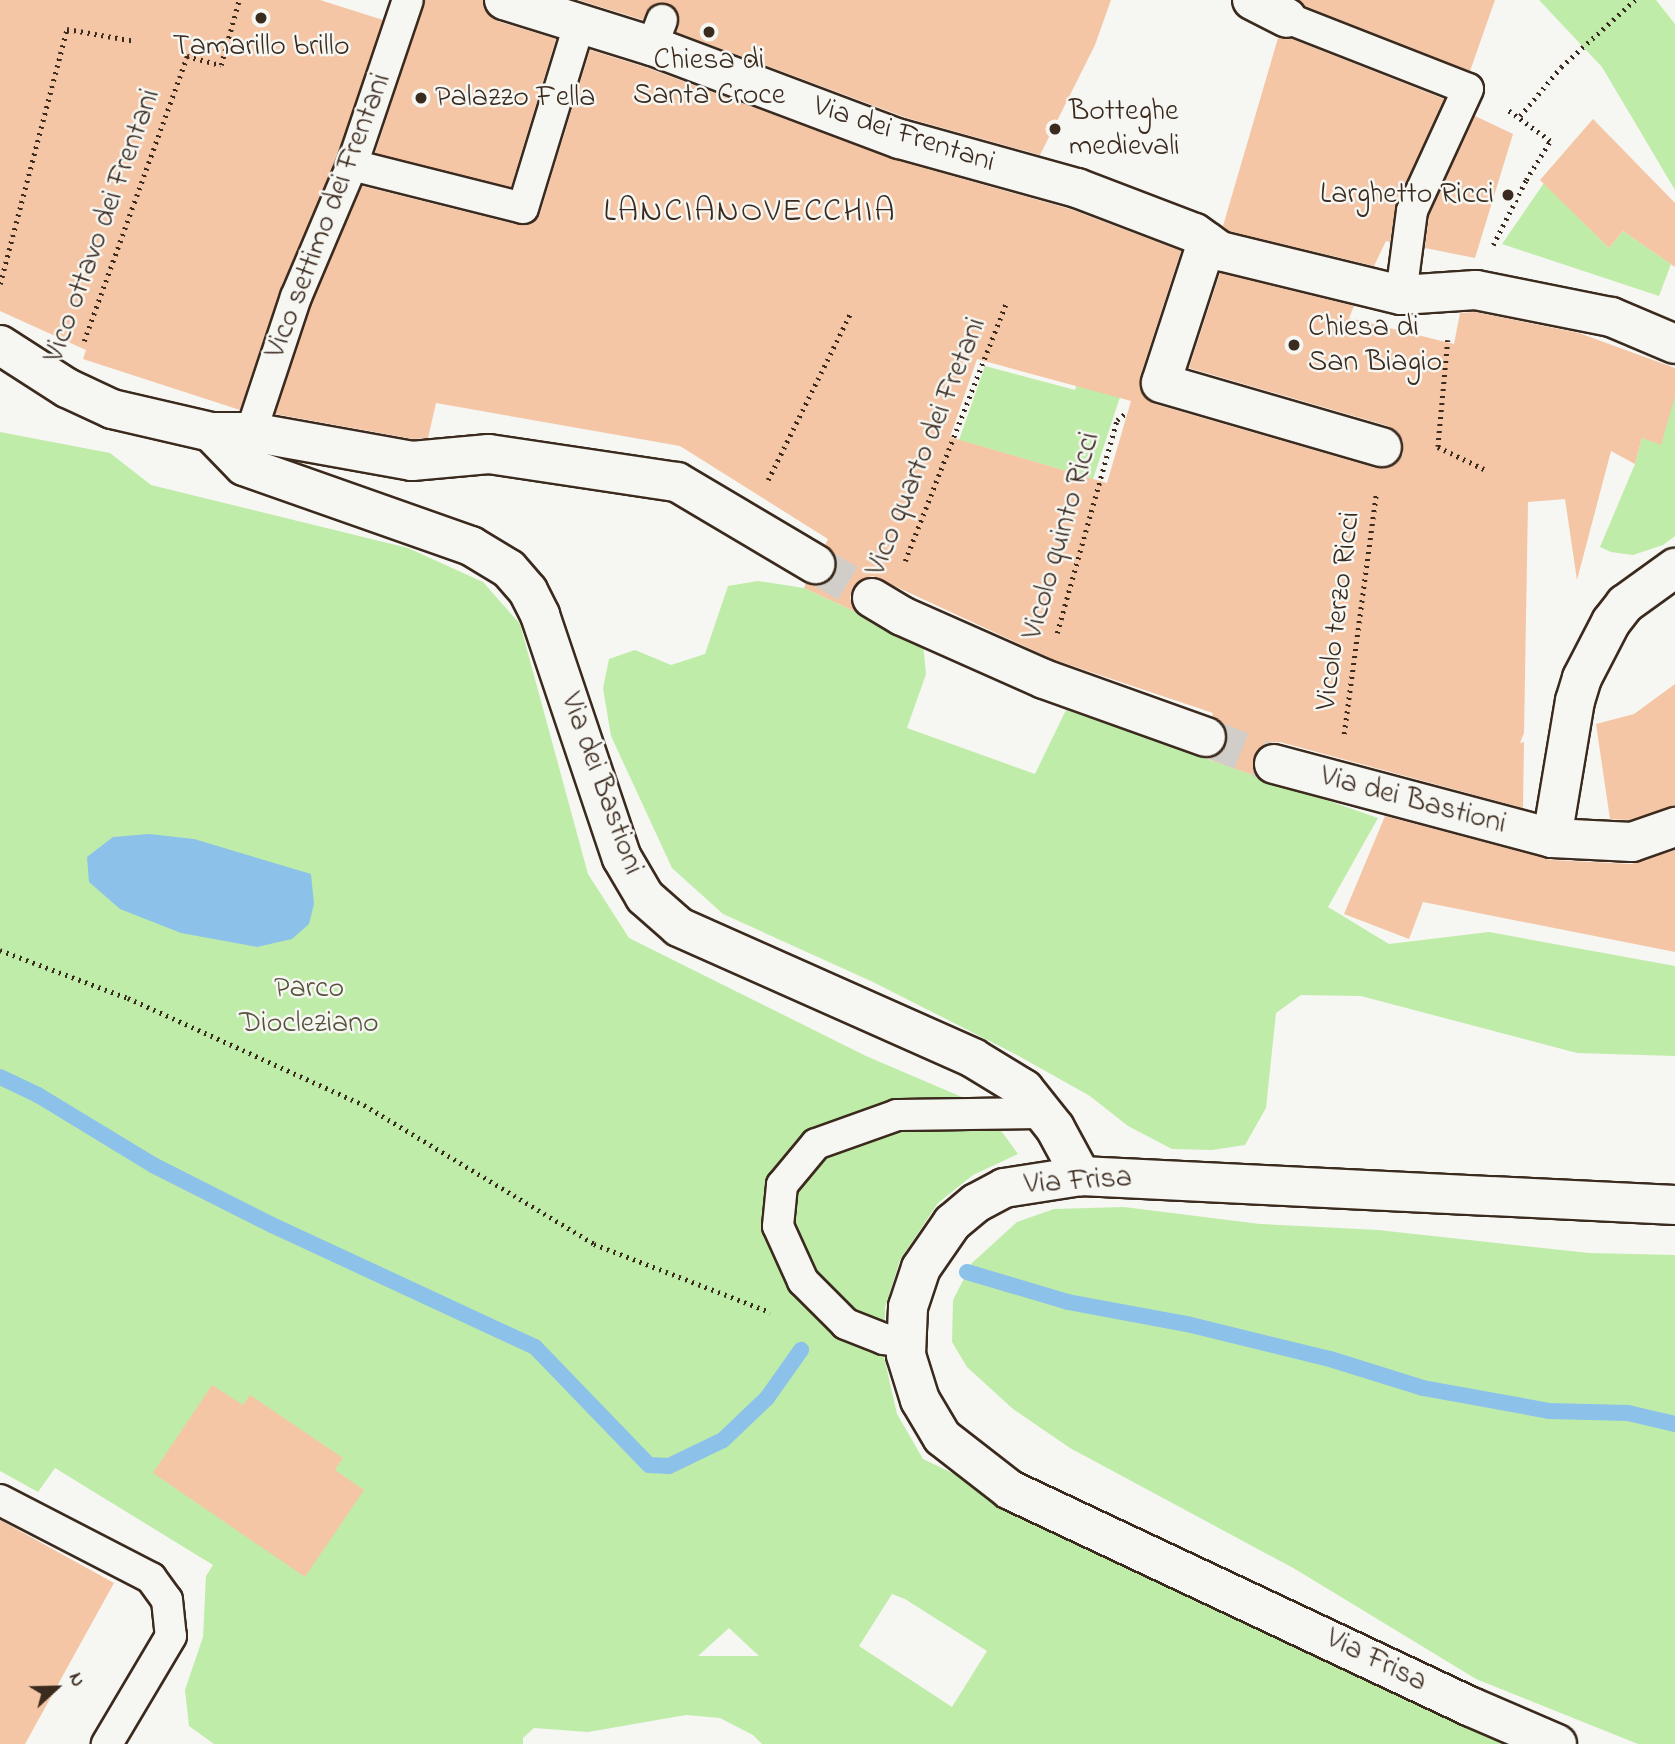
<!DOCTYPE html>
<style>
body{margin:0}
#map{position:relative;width:1675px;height:1744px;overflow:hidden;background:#f6f6f2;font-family:"Indie Flower",sans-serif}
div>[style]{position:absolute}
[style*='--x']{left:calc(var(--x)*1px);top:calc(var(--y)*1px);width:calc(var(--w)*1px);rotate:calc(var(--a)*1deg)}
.green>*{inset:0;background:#c0eca9}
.water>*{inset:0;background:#8cc2ea}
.stream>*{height:16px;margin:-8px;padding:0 8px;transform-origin:8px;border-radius:8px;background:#8cc2ea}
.building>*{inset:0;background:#f5c6a5}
.street-tunnel>*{height:38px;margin-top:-19px;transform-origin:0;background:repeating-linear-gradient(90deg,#d1cdc8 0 38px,transparent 0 57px)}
.path>*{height:4.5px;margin-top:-2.25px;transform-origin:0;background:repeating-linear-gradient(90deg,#3b2a1e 0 2px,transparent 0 7px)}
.roads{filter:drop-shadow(2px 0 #3b2a1e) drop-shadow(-2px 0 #3b2a1e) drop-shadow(0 2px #3b2a1e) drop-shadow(0 -2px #3b2a1e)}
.lane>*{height:30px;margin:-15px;padding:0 15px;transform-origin:15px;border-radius:15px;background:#f6f6f2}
.street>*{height:38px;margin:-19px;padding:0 19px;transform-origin:19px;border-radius:19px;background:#f6f6f2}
.secondary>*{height:38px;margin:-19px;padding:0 19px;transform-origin:19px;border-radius:19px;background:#f6f6f2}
.dots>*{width:19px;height:19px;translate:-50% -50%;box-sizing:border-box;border:4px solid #f6f6f2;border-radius:50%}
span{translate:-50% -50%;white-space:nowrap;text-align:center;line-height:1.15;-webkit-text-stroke:5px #f6f6f2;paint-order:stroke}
.poi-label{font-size:30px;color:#3b2a1e}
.left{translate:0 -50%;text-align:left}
.right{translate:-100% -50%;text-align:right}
.street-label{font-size:30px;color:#3b2a1e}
.park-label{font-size:30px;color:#56513a}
.quarter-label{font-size:33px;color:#3b2a1e;letter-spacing:2px}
.north{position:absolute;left:21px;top:1653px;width:70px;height:70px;-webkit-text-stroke:5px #f6f6f2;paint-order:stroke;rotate:68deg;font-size:19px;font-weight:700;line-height:28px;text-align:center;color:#3b2a1e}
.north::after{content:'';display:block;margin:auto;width:24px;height:32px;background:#3b2a1e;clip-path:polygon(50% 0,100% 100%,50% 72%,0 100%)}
</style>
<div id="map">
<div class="green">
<i style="clip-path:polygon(1539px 0,1656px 0,1675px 24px,1675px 190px,1602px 67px)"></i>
<i style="clip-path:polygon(1544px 183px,1609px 248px,1623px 231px,1671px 264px,1659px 296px,1502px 244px)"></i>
<i style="clip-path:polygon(1083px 364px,1129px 370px,1093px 479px,959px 440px,985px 366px,1075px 390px)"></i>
<i style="clip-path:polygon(1675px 396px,1675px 536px,1663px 545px,1633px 555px,1611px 552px,1600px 547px,1635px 464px,1642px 438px)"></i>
<i style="clip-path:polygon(evenodd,0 432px,110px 453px,151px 485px,408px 548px,483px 582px,520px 624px,588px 874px,629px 938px,866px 1056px,983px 1106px,1018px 1154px,973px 1175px,938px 1203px,900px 1260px,885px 1308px,884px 1357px,897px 1414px,923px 1459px,1517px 1744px,762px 1744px,753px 1735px,720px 1718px,686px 1715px,588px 1732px,534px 1728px,523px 1738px,523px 1744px,214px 1744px,189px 1726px,185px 1690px,203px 1637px,206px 1576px,213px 1565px,55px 1468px,38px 1492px,0 1471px,0 432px,892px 1594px,905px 1599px,987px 1651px,952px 1707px,859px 1646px,892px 1594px,0 432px,729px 1628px,759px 1656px,698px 1656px,729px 1628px)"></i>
<i style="clip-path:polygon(758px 581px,804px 588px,923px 643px,926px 674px,907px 728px,1035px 774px,1066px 710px,1378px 818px,1328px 907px,1389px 944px,1489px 932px,1675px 966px,1675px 1056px,1577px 1053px,1361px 996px,1301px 995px,1276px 1013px,1266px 1108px,1245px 1145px,1212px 1150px,1172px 1149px,1128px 1126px,1090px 1096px,1015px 1054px,873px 982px,723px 914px,672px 868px,611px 736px,603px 688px,609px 659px,635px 650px,671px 665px,705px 654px,728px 586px)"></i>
<i style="clip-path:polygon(1124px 1207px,1260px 1224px,1378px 1230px,1589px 1253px,1675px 1255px,1675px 1744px,1638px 1744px,1476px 1679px,1295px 1569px,1070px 1448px,1013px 1409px,967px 1367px,952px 1342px,953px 1300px,972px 1263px,1017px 1222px,1054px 1209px)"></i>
</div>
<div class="water">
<i style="clip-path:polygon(149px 834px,194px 839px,311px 874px,314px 904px,309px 924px,292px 939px,257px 947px,181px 933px,120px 909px,89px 882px,87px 857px,113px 837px)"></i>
</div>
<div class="stream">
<i style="--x:0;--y:1077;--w:42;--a:25.3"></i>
<i style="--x:38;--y:1095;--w:135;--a:31.3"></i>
<i style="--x:153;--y:1165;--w:133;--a:26.8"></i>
<i style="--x:272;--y:1225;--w:290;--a:24.9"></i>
<i style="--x:535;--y:1347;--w:164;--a:46"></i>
<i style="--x:649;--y:1465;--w:20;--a:3"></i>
<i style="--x:669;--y:1466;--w:60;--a:-25.7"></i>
<i style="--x:723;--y:1440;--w:61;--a:-43.7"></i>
<i style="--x:767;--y:1398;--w:59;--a:-54.7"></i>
<i style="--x:967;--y:1272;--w:105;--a:16.5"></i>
<i style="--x:1068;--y:1302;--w:121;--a:10.5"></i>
<i style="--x:1187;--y:1324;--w:147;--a:13.8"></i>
<i style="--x:1330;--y:1359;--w:97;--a:17.3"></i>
<i style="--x:1423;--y:1388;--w:129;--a:10.3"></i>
<i style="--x:1550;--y:1411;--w:78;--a:1.5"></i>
<i style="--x:1628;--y:1413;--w:48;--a:13.2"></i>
</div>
<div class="building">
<i style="clip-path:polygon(0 0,320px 0,383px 20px,336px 159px,280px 290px,240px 410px,83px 359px,86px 350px,0 311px)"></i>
<i style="clip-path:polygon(425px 0,483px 0,488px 14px,497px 21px,556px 39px,511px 187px,375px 153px)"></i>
<i style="clip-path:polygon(578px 0,1111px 0,1095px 45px,1040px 155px,907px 118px,676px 32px,679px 17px,668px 4px,652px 6px,643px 20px)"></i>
<i style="clip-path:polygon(1299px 0,1495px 0,1470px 71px,1305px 6px)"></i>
<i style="clip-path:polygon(1278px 38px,1292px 39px,1444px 99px,1396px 204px,1390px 242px,1386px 241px,1374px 266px,1229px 231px,1223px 226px)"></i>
<i style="clip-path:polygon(evenodd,590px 50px,645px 67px,892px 159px,1070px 209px,1181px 251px,1140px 377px,1140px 387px,1145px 397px,1155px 404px,1376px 468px,1388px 468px,1397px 463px,1403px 454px,1403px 441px,1397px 431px,1388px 426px,1189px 368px,1220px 273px,1354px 306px,1349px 318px,1454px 344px,1460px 313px,1475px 312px,1579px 333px,1675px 368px,1675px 396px,1661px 445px,1642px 438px,1635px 464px,1611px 451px,1577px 580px,1565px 499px,1528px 502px,1524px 733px,1520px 743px,1524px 742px,1523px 808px,1280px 742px,1268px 743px,1258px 749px,1253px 759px,1256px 776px,1205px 758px,1220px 754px,1227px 744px,1227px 732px,1222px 722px,1212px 716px,1213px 713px,1052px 659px,873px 576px,862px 579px,853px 587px,850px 598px,856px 612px,804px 588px,806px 583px,825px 583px,834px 575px,837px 564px,834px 553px,825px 545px,828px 539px,680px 446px,436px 403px,428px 438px,413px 439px,275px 414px,312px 303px,362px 186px,519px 225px,535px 221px,540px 213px,590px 50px,977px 359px,1131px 401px,1107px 483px,950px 437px,977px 359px)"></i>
<i style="clip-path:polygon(1475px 116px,1513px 134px,1475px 258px,1425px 248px,1429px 216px)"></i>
<i style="clip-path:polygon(1593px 119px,1675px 203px,1675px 267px,1623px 231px,1609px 248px,1540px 180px)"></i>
<i style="clip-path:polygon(1675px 684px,1675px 806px,1629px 820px,1610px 819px,1596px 724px,1634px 714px)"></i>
<i style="clip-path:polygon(1385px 816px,1551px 860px,1631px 864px,1675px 850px,1675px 952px,1423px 902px,1409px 939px,1344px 914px)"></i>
<i style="clip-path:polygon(212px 1385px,243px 1405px,250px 1395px,343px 1458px,335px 1470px,364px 1490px,305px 1577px,153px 1473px)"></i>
<i style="clip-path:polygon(0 1520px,114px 1583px,25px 1744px,0 1744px)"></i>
</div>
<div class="street-tunnel">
<i style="--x:815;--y:564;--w:66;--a:30.8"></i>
<i style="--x:1206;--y:737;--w:73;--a:21.7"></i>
</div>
<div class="path">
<i style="--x:1520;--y:116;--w:64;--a:-50.1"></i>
<i style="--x:1561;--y:67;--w:100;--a:-42.2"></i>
<i style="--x:1493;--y:245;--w:73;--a:-63.1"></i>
<i style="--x:1526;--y:180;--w:46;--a:-58.4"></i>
<i style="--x:1550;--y:141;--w:54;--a:-144"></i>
<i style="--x:0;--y:284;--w:264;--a:-75.3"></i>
<i style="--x:67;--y:29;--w:69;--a:10"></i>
<i style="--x:1448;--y:340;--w:107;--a:95.3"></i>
<i style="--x:1438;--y:447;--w:53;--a:25.6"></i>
<i style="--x:84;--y:341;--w:303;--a:-70.1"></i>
<i style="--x:187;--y:56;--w:35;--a:15"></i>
<i style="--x:221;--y:65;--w:67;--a:-74.5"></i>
<i style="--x:768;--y:480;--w:185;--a:-63.7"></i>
<i style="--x:905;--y:561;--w:279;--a:-68.6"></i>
<i style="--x:1057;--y:633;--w:221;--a:-74.3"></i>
<i style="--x:1117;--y:420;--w:11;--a:-38"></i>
<i style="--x:1344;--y:734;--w:243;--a:-82.4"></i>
<i style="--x:0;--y:950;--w:137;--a:20.6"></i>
<i style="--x:128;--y:998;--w:259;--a:24.4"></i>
<i style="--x:364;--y:1105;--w:269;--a:31.1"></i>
<i style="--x:594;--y:1244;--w:189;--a:21.1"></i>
</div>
<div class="roads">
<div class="lane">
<i style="--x:1287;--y:18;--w:194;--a:21.4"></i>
<i style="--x:1468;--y:89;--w:134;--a:114.7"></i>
<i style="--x:1412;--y:211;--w:85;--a:97.5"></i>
<i style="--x:652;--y:46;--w:28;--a:-69"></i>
<i style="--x:352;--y:165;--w:176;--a:14.1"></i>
<i style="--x:523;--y:208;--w:195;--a:-73"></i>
<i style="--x:251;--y:432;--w:142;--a:-71.6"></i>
<i style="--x:296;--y:297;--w:143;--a:-67"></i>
<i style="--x:352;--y:165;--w:174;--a:-71.3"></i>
<i style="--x:907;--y:1342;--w:23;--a:-173"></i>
<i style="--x:884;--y:1339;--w:41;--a:-158.5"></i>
<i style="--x:846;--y:1324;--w:61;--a:-135"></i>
<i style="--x:803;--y:1281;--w:60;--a:-114.4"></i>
<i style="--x:778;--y:1226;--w:41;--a:-84.4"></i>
<i style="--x:782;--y:1185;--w:53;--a:-50.3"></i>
<i style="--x:816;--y:1144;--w:86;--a:-19.7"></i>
<i style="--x:897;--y:1115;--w:146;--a:-0.8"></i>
<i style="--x:0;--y:1500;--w:170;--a:27.3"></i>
<i style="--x:151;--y:1578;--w:27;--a:54"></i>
<i style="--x:167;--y:1600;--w:36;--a:84"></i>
<i style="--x:171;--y:1636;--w:126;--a:120.7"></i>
</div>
<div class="street">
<i style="--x:504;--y:0;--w:155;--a:17.3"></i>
<i style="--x:652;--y:46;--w:265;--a:20.6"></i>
<i style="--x:900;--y:139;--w:184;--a:15.5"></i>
<i style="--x:1077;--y:188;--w:126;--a:20.9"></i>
<i style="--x:1195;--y:233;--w:31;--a:36"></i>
<i style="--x:1220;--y:251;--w:186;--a:13.7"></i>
<i style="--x:1401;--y:295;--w:75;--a:-3.8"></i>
<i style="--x:1476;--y:290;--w:138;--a:11.3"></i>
<i style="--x:1611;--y:317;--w:69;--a:22.9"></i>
<i style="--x:1252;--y:0;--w:39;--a:27"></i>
<i style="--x:1207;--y:242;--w:148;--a:108.1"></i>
<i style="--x:1161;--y:383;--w:230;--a:16.2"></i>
<i style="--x:0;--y:345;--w:80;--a:32.7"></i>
<i style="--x:67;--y:388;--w:50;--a:25"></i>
<i style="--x:112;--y:409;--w:102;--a:13.1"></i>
<i style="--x:211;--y:432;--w:40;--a:0"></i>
<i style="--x:251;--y:432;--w:164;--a:10.2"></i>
<i style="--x:412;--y:461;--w:77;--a:-5.2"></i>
<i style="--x:489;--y:454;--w:190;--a:8.5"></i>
<i style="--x:677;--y:482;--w:161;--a:30.7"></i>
<i style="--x:211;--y:432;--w:47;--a:45.9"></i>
<i style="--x:244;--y:466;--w:241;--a:19.4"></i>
<i style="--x:471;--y:546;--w:44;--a:31.2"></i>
<i style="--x:509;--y:569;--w:29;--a:49"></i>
<i style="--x:528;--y:591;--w:27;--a:63"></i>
<i style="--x:540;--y:615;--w:256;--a:71.4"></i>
<i style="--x:622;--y:858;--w:45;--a:59.5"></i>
<i style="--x:645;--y:897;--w:45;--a:41.4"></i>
<i style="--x:679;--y:927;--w:322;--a:24"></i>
<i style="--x:973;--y:1058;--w:60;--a:31.3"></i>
<i style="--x:1024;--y:1089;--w:50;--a:51.5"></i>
<i style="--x:1055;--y:1128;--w:55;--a:61.6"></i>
<i style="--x:872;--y:598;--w:35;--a:31"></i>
<i style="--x:902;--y:616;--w:155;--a:23.9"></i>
<i style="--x:1044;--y:679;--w:172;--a:19.7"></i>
<i style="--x:1274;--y:764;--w:288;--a:14.9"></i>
<i style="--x:1552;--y:838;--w:80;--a:2.9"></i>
<i style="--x:1632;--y:842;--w:46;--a:-19.2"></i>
<i style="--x:1552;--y:838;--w:139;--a:-80.5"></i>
<i style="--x:1575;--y:701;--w:24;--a:-73"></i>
<i style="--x:1582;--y:678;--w:63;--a:-62.6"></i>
<i style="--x:1611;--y:622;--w:23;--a:-52"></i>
<i style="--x:1625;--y:604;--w:62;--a:-35.8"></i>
</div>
<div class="secondary">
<i style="--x:1557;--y:1744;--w:94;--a:-156.7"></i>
<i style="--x:1471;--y:1707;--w:510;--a:-154.79"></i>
<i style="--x:1010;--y:1490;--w:86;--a:-142.1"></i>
<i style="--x:942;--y:1437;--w:43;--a:-120.7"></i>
<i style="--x:920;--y:1400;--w:47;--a:-107.3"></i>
<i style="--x:906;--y:1355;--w:48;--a:-87.6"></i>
<i style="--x:908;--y:1307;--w:41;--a:-71.6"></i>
<i style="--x:921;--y:1268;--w:55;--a:-55.4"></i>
<i style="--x:952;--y:1223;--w:31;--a:-40"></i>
<i style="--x:976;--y:1203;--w:32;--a:-28"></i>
<i style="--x:1004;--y:1188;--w:78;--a:-8.9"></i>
<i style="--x:1081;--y:1176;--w:595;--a:2.8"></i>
</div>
</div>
<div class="dots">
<i style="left:261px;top:18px;background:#3b2a1e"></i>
<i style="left:709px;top:32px;background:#3b2a1e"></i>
<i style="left:421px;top:98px;background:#3b2a1e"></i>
<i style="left:1055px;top:129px;background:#3b2a1e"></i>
<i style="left:1508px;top:195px;background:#3b2a1e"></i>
<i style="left:1294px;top:345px;background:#3b2a1e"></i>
</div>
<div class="poi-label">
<span style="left:261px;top:47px">Tamarillo brillo</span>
<span style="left:709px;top:78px">Chiesa di<br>Santa Croce</span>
<span class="left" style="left:435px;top:98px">Palazzo Fella</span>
<span class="left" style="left:1069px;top:129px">Botteghe<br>medievali</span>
<span class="right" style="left:1494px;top:195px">Larghetto Ricci</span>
<span class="left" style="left:1308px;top:345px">Chiesa di<br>San Biagio</span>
</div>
<div class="street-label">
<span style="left:904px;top:135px;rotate:18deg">Via dei Frentani</span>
<span style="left:329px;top:216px;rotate:-69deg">Vico settimo dei Frentani</span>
<span style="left:103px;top:226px;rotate:-70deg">Vico ottavo dei Frentani</span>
<span style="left:927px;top:447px;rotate:-68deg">Vico quarto dei Fretani</span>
<span style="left:1062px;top:536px;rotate:-74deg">Vicolo quinto Ricci</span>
<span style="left:1339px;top:611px;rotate:-83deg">Vicolo terzo Ricci</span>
<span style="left:601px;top:784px;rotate:70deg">Via dei Bastioni</span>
<span style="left:1413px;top:801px;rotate:15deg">Via dei Bastioni</span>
<span style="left:1078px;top:1182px;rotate:-4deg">Via Frisa</span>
<span style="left:1376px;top:1661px;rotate:26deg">Via Frisa</span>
</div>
<div class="park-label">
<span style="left:309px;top:1006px">Parco<br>Diocleziano</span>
</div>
<div class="quarter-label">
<span style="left:750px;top:213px">LANCIANOVECCHIA</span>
</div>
<div class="north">N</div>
</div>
